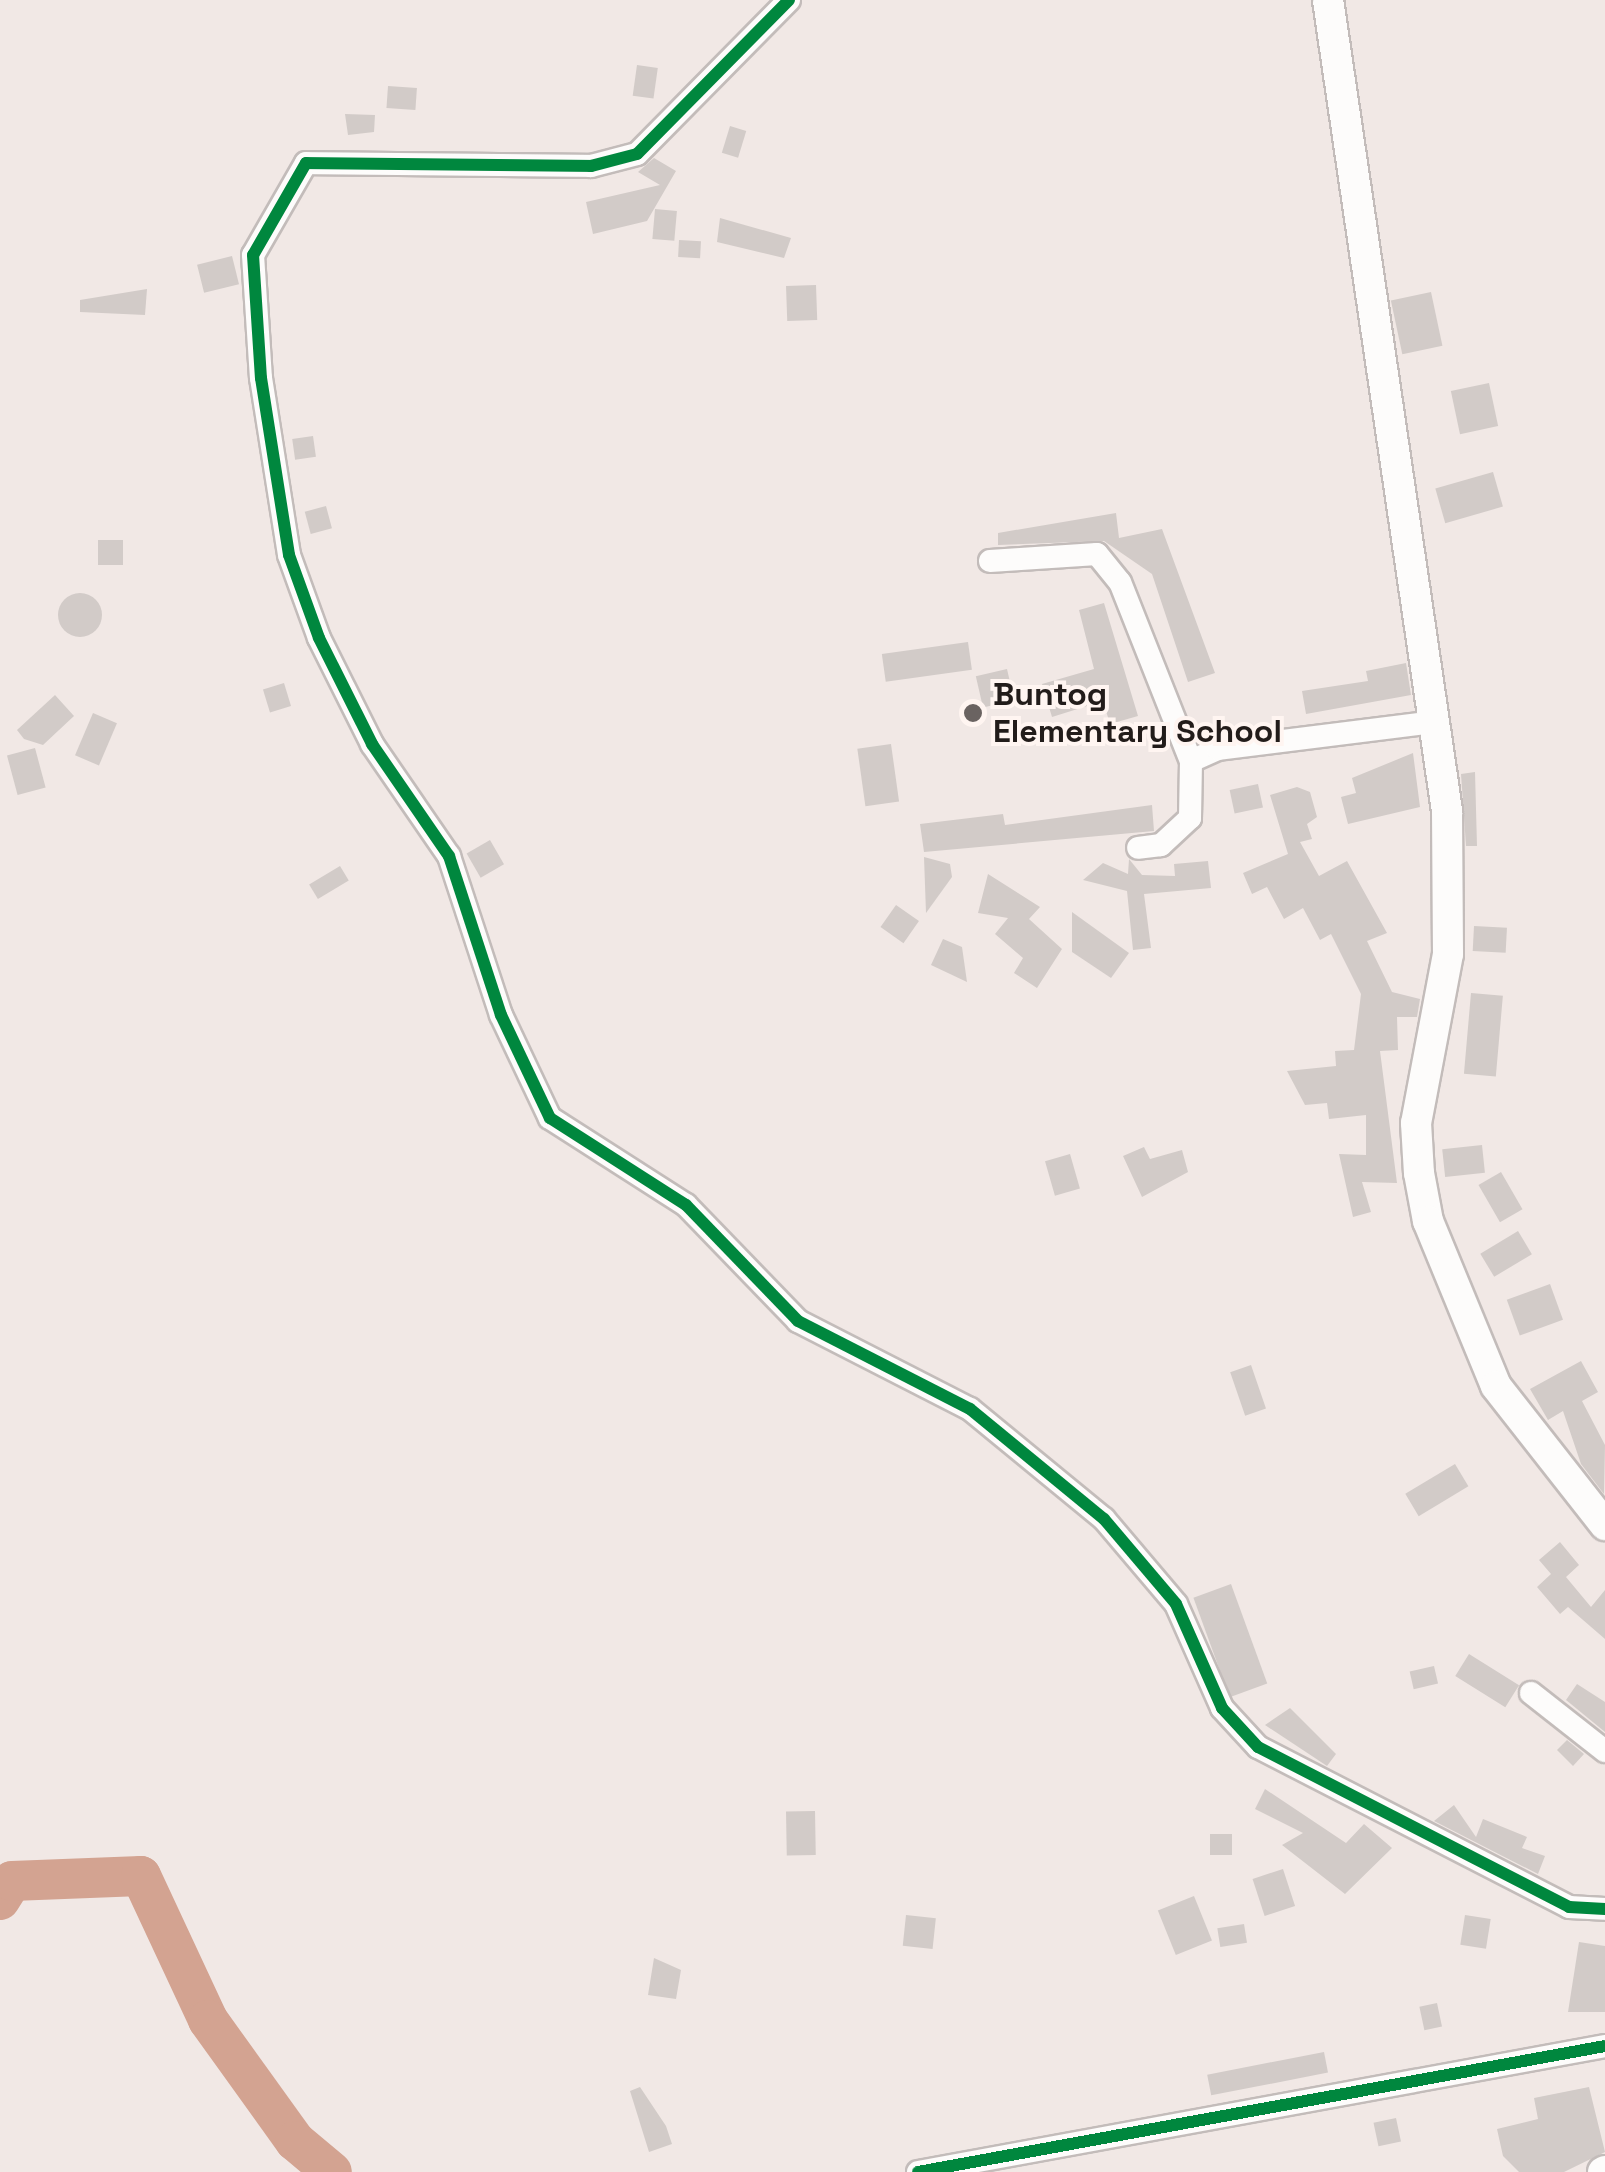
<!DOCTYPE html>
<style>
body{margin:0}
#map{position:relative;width:1605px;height:2172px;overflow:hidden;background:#f1e8e5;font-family:"Space Grotesk",sans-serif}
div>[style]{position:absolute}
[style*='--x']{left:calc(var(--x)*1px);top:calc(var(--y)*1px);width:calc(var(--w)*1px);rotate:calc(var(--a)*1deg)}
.river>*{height:40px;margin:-20px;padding:0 20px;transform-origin:20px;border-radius:20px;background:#d3a391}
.building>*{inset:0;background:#d2cbc8;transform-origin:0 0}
.round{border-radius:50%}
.roads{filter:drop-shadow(2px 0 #c3bcba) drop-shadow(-2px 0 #c3bcba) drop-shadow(0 2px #c3bcba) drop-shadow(0 -2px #c3bcba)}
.minor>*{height:22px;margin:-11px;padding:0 11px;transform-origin:11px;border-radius:11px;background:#fdfcfb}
.major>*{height:30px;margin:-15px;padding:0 15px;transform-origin:15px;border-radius:15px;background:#fdfcfb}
.cycleway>*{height:12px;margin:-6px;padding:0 6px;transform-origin:6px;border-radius:6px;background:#00873e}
.dots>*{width:28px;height:28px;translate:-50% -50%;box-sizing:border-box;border:5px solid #fff5f1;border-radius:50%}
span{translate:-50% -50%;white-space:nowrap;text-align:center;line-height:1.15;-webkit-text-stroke:8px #fff5f1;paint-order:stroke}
.poi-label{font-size:32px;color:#221c1a;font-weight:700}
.left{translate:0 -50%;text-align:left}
</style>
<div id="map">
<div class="river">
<i style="--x:0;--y:1900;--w:22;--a:-58"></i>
<i style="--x:12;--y:1881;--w:129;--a:-2.2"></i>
<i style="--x:141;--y:1876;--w:159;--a:65"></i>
<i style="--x:208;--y:2020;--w:149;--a:54.3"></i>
<i style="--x:295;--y:2141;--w:48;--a:40"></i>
</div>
<div class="building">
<i style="left:637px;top:65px;width:21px;height:31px;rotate:8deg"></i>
<i style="left:388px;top:86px;width:29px;height:22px;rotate:4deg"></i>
<i style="clip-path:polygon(345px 114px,375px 115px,374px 132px,348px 135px)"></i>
<i style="left:730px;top:126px;width:17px;height:28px;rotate:17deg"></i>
<i style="clip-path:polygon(654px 158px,676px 171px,647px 221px,593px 234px,586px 202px,660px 185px,638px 172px)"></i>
<i style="left:655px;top:209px;width:22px;height:30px;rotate:5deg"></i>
<i style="clip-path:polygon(720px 218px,791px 238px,784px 258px,717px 242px)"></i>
<i style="left:679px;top:240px;width:22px;height:17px;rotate:3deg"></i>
<i style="left:232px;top:256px;width:29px;height:36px;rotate:76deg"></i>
<i style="left:816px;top:285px;width:35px;height:30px;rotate:88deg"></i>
<i style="clip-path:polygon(147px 289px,145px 315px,80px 312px,80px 300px)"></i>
<i style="left:1431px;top:292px;width:55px;height:41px;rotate:78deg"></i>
<i style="left:1489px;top:383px;width:44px;height:39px;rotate:78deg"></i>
<i style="left:313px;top:436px;width:21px;height:21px;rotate:82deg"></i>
<i style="left:1493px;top:472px;width:36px;height:60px;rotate:74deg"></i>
<i style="left:326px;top:506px;width:23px;height:22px;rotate:75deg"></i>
<i style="clip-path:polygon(1116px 513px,1119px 538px,1162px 529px,1215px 673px,1188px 682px,1152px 574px,1104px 541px,998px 545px,998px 533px)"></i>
<i style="left:123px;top:540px;width:25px;height:25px;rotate:90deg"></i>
<i class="round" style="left:58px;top:593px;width:44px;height:44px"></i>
<i style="clip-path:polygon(1104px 603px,1138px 716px,1110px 724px,1103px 701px,1052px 717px,1042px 684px,1094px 669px,1079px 610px)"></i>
<i style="left:968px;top:642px;width:28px;height:87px;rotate:82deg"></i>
<i style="clip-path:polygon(1406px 663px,1411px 695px,1306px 714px,1302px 691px,1368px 681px,1366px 671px)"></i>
<i style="left:1007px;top:669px;width:32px;height:32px;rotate:77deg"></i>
<i style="left:284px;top:683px;width:24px;height:22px;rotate:73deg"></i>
<i style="clip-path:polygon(55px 695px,74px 716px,43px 745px,24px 739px,17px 730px)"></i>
<i style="left:93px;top:713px;width:26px;height:46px;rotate:23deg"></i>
<i style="left:891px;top:744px;width:58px;height:34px;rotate:82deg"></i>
<i style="left:35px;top:748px;width:41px;height:29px;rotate:75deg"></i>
<i style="clip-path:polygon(1413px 753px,1420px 807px,1348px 824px,1341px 797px,1356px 793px,1352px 778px)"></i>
<i style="clip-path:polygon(1475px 772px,1477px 846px,1466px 846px,1461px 774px)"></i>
<i style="left:1258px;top:784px;width:24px;height:29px;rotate:78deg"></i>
<i style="clip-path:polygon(1297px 787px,1310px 792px,1317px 817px,1307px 824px,1312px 839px,1300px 842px,1319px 876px,1347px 861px,1387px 933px,1367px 941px,1392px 992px,1420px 999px,1417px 1017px,1397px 1017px,1398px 1050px,1380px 1051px,1397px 1183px,1362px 1182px,1371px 1212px,1353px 1217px,1339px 1154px,1366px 1155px,1366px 1115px,1329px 1119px,1327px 1103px,1305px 1105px,1287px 1071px,1336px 1066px,1335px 1051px,1354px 1050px,1361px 994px,1331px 934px,1320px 940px,1303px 908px,1284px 919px,1267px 887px,1252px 894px,1243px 873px,1288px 854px,1270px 795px)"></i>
<i style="clip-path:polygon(1152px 805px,1154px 831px,924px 852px,920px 824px,1003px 814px,1005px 825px)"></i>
<i style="left:490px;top:840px;width:28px;height:27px;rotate:60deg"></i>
<i style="clip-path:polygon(924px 857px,950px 864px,952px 877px,926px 913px)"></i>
<i style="clip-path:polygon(1129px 859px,1142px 875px,1175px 876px,1174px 864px,1208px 861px,1211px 888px,1144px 894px,1151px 948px,1133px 950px,1127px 891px,1083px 880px,1103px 863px,1128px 874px)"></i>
<i style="left:340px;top:866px;width:17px;height:36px;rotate:59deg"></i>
<i style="clip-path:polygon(988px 874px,1040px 907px,1029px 919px,1062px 949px,1037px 988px,1014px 973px,1023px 958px,995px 934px,1008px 918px,978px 913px)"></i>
<i style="left:896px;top:905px;width:28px;height:27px;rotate:35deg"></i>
<i style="clip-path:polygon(1072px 912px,1129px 953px,1111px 978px,1072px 952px)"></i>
<i style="left:1474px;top:926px;width:33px;height:25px;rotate:3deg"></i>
<i style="clip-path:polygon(943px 939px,962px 947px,967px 982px,931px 965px)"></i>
<i style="left:1471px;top:993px;width:32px;height:81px;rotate:5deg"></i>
<i style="left:1482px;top:1145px;width:28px;height:40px;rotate:84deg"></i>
<i style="clip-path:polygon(1144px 1147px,1150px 1159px,1182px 1150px,1188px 1172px,1142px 1197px,1123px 1156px)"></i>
<i style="left:1070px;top:1154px;width:36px;height:26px;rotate:74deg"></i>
<i style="left:1501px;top:1172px;width:43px;height:26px;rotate:60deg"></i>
<i style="left:1518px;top:1231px;width:27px;height:44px;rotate:59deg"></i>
<i style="left:1550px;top:1284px;width:38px;height:46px;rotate:70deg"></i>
<i style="clip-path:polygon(1581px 1361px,1598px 1392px,1582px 1401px,1605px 1445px,1604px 1494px,1581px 1464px,1563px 1411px,1548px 1420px,1530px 1389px)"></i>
<i style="left:1251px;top:1365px;width:46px;height:22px;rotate:71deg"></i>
<i style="left:1455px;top:1464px;width:26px;height:58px;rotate:59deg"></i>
<i style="clip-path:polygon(1560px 1542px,1579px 1565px,1566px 1577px,1591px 1607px,1605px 1590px,1605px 1639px,1568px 1607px,1560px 1614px,1537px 1587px,1551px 1574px,1539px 1560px)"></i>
<i style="left:1231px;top:1584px;width:106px;height:40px;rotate:70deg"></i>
<i style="left:1469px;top:1654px;width:59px;height:26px;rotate:32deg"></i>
<i style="left:1434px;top:1666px;width:18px;height:25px;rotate:77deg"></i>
<i style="clip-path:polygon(1577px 1684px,1605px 1702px,1605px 1732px,1566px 1700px)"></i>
<i style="clip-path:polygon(1290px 1708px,1336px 1754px,1327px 1766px,1265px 1725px)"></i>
<i style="clip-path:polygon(1567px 1740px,1584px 1754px,1573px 1766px,1557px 1750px)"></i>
<i style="clip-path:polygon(1265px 1789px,1346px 1843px,1364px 1824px,1392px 1848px,1345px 1894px,1282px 1845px,1303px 1833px,1255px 1809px)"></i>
<i style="clip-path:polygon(1454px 1805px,1476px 1837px,1483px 1819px,1527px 1837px,1522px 1848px,1545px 1856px,1538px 1874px,1434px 1821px)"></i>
<i style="left:815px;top:1811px;width:44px;height:29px;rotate:89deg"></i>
<i style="left:1232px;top:1834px;width:21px;height:22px;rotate:90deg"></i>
<i style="left:1283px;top:1869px;width:39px;height:32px;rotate:72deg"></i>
<i style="left:1194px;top:1896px;width:48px;height:39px;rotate:68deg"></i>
<i style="left:906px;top:1915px;width:30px;height:31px;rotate:6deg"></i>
<i style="left:1465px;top:1915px;width:26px;height:30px;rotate:9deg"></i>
<i style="left:1244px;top:1924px;width:19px;height:27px;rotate:81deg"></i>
<i style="clip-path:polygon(1579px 1942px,1605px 1946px,1605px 2012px,1568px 2012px)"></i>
<i style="clip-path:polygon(654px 1958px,681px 1970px,676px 1999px,648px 1995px)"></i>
<i style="left:1437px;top:2003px;width:24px;height:18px;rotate:78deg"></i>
<i style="left:1324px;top:2052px;width:21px;height:119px;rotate:79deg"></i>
<i style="clip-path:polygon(640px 2087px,666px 2126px,672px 2144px,649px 2152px,630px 2091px)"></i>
<i style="clip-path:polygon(1589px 2087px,1605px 2152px,1564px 2172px,1519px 2172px,1503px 2156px,1497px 2129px,1538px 2119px,1534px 2098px)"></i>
<i style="left:1396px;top:2118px;width:24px;height:23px;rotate:78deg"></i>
</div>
<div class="roads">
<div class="minor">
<i style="--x:789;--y:0;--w:216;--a:134.6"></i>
<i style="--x:637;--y:154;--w:48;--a:165.4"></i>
<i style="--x:591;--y:166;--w:285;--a:-179.4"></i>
<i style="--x:306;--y:163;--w:106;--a:119.9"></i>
<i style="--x:253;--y:255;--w:123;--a:86.3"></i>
<i style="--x:261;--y:378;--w:179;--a:81"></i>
<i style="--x:289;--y:555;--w:88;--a:70.1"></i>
<i style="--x:319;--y:638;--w:119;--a:63.4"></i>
<i style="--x:372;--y:744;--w:136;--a:55.5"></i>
<i style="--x:449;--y:856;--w:167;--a:71.9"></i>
<i style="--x:501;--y:1015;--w:114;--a:64.6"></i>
<i style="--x:550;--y:1118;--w:161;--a:32.6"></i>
<i style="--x:686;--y:1205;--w:161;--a:46"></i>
<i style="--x:798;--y:1321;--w:193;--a:27.1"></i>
<i style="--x:970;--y:1409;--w:173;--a:39.4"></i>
<i style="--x:1104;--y:1519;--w:111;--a:49.7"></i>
<i style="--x:1176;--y:1604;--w:114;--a:66.1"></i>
<i style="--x:1222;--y:1708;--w:53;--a:47.3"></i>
<i style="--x:1258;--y:1747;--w:350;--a:27.2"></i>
<i style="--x:1569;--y:1907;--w:36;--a:3"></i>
<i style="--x:990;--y:561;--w:107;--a:-3.7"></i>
<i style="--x:1097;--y:554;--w:36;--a:51"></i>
<i style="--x:1120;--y:582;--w:193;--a:68.4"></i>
<i style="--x:1191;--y:761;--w:57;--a:91"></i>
<i style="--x:1190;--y:818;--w:40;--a:137"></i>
<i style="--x:1161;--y:845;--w:23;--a:173"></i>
<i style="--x:1191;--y:761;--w:30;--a:-24"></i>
<i style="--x:1218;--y:749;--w:218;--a:-7.1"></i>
<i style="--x:1531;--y:1693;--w:94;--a:38.1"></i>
<i style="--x:918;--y:2172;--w:698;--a:-10.39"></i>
</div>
<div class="major">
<i style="--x:1328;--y:0;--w:820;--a:81.65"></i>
<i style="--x:1447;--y:811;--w:143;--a:89.6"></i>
<i style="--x:1448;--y:954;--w:172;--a:100.7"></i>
<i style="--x:1416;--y:1123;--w:50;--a:86.6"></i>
<i style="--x:1419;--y:1173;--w:49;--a:79.4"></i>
<i style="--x:1428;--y:1221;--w:178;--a:67.6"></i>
<i style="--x:1496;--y:1386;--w:177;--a:51.9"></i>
<i style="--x:1603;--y:2172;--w:2;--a:-27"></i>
</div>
</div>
<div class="cycleway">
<i style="--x:789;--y:0;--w:216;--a:134.6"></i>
<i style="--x:637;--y:154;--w:48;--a:165.4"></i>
<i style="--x:591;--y:166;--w:285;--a:-179.4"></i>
<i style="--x:306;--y:163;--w:106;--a:119.9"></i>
<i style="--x:253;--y:255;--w:123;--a:86.3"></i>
<i style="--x:261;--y:378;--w:179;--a:81"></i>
<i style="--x:289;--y:555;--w:88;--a:70.1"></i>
<i style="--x:319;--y:638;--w:119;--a:63.4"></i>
<i style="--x:372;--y:744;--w:136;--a:55.5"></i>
<i style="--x:449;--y:856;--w:167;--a:71.9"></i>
<i style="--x:501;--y:1015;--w:114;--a:64.6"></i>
<i style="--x:550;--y:1118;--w:161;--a:32.6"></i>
<i style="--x:686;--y:1205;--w:161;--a:46"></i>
<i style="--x:798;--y:1321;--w:193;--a:27.1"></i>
<i style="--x:970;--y:1409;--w:173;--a:39.4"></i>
<i style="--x:1104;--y:1519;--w:111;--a:49.7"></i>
<i style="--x:1176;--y:1604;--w:114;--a:66.1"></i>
<i style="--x:1222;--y:1708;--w:53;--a:47.3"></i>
<i style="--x:1258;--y:1747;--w:350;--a:27.2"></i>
<i style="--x:1569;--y:1907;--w:36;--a:3"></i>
<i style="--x:918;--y:2172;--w:698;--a:-10.39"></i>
</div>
<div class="dots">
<i style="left:973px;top:713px;background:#6a6361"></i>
</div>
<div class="poi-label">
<span class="left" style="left:993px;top:713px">Buntog<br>Elementary School</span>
</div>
</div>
